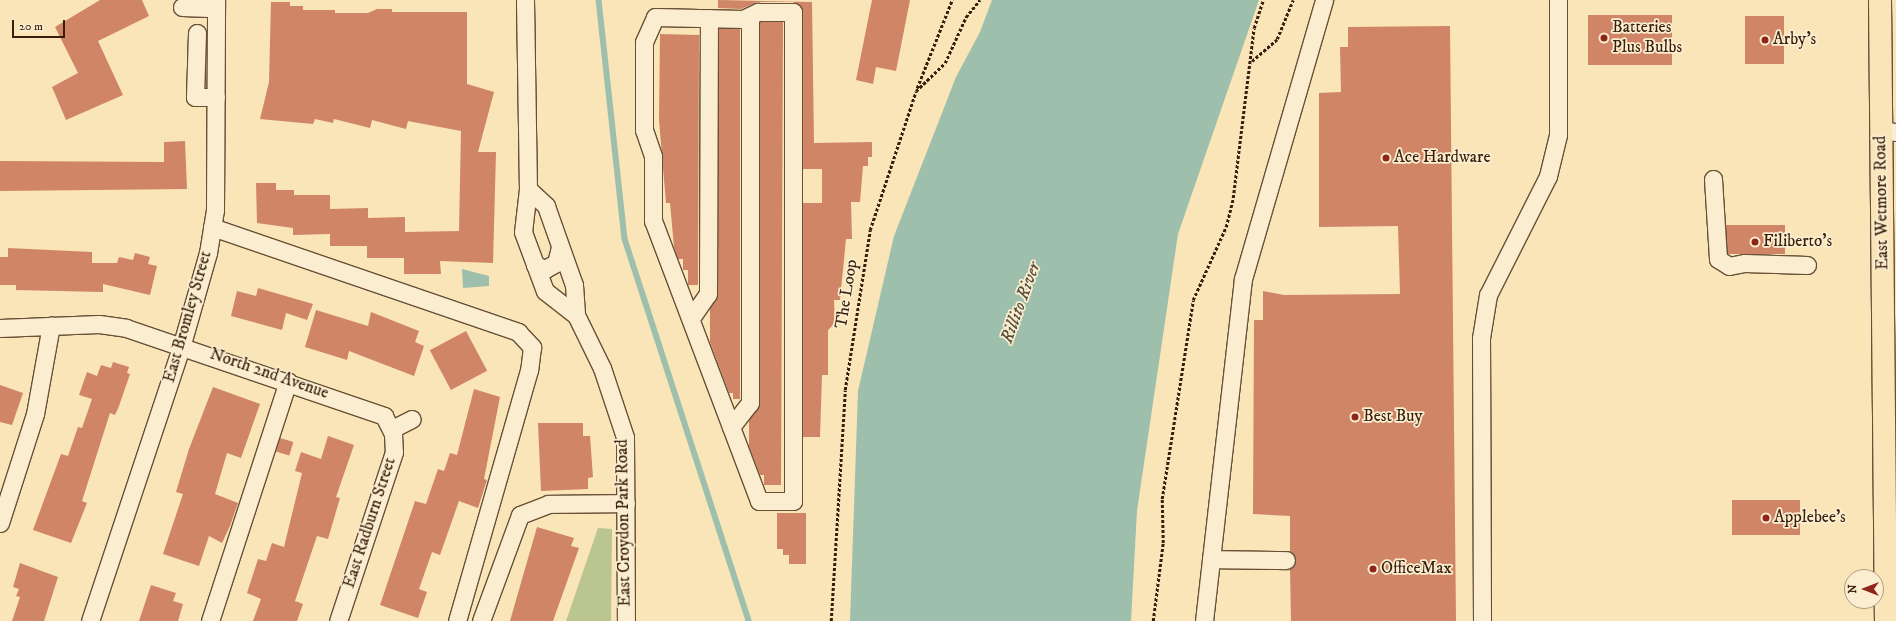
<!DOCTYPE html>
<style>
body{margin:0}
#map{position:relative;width:1896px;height:621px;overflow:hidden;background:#f9e5b7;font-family:"IM FELL DW Pica",serif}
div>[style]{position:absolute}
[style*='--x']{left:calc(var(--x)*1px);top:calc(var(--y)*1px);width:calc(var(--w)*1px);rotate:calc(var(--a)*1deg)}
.green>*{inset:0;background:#bac590}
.water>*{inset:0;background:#9ebfac}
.stream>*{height:5.5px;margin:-2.75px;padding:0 2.75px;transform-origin:2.75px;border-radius:2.75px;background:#9ebfac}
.building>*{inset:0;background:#cf8566;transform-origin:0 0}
.path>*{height:2.5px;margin-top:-1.25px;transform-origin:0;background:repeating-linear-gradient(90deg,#381e0c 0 3px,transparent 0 5px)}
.roads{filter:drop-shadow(1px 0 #685037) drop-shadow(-1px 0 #685037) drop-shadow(0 1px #685037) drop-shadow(0 -1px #685037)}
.minor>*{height:17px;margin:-8.5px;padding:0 8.5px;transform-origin:8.5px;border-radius:8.5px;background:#fbeed0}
.major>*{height:22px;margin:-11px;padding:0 11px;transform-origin:11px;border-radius:11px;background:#f9e5b7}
.dots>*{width:11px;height:11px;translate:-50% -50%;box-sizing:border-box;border:2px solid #fbeed0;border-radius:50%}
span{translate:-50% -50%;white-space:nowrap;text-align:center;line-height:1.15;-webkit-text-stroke:3.5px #fbeed0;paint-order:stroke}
.poi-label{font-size:17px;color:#381e0c}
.left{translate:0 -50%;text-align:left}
.street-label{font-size:17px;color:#381e0c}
.water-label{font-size:18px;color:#574e3c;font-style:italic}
.north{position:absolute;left:1844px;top:569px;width:40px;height:40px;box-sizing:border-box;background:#fbeed0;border:1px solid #ad9b82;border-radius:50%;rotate:270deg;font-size:11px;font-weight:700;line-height:16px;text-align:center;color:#381e0c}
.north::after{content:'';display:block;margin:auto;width:14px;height:18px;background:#8f2418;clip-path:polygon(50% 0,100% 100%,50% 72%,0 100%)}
.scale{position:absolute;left:12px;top:20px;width:53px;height:18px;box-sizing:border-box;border:2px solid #381e0c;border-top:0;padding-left:5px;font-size:12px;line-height:14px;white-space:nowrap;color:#381e0c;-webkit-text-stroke:3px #fbeed0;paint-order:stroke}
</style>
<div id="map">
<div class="green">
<i style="clip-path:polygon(598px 528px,612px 529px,611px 621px,566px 621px)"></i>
</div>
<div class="water">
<i style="clip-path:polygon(992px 0,1259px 0,1178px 234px,1137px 511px,1131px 621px,850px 621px,858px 391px,894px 236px,956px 77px,980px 32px)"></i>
<i style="clip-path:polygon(462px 269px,489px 276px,489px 286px,463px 288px)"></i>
</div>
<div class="stream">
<i style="--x:599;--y:0;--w:240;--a:83.8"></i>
<i style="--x:625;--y:239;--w:402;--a:72"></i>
</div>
<div class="building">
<i style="clip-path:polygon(100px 0,142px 0,149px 16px,98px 41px,123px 95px,66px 120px,52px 87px,78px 73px,55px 27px)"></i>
<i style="clip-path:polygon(718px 0,812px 2px,814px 143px,872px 142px,872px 157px,868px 157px,868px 166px,863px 166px,860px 202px,851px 202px,852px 239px,846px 239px,840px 300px,834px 300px,835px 323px,828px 330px,828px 375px,822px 375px,820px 437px,803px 437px,803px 203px,822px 203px,822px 169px,803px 169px,803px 12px,793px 2px,758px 2px,741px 9px,718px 8px)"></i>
<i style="clip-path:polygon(872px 0,910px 0,896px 71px,876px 67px,873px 84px,856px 80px)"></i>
<i style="clip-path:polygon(271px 2px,290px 2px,290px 6px,303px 6px,303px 10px,335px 10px,335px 13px,368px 13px,377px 9px,392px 9px,392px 12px,467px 12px,467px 84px,494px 92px,478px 152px,496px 152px,493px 263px,440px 261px,441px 274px,404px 274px,404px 258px,367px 258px,367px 246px,330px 246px,330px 234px,293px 235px,293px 228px,257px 223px,256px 183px,276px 183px,276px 190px,294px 190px,294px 195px,330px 195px,330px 209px,368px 208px,368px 218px,405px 217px,405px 232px,459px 231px,461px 131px,408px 121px,406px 129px,372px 120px,370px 128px,334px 119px,333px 123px,315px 119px,313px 124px,260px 119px,269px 82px)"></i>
<i style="left:1588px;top:15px;width:84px;height:50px"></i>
<i style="left:1745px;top:16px;width:39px;height:48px"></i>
<i style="clip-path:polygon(760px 22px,783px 22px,781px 485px,764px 485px,764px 475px,760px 475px,749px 446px,749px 420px,760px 403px)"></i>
<i style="clip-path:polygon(1450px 26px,1456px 621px,1291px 621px,1290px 569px,1296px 560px,1290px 551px,1290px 516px,1253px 514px,1254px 320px,1263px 320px,1263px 291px,1284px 295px,1400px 294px,1398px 226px,1319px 227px,1319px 93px,1341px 92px,1340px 47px,1348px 47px,1348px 27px)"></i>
<i style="clip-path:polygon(719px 28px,740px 29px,740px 399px,733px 399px,733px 393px,729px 393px,710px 342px,710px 308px,718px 294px)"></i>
<i style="clip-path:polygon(660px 34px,699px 35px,698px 285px,688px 285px,688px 270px,683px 270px,683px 259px,678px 259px,674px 247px,670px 203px,666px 203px,659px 120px)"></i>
<i style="clip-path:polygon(185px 141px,187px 189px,0 191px,0 161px,164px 162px,164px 142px)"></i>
<i style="left:1785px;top:225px;width:29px;height:59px;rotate:90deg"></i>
<i style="clip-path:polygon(8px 248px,92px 252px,92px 263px,117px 263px,119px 257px,133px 260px,135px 253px,150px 257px,148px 264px,157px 266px,150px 295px,103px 284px,103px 292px,16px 290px,16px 285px,0 285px,0 257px,8px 257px)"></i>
<i style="clip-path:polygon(258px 288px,313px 304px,307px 320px,286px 313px,282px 330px,231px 316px,237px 291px,256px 296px)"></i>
<i style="clip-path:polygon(316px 310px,368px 326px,371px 312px,419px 331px,415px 342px,424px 346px,414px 376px,349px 351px,347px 360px,305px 347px)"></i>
<i style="left:466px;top:331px;width:45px;height:41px;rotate:62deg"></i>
<i style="clip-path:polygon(113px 362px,129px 367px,127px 373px,130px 374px,119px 406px,115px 415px,110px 413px,82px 501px,87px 503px,71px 543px,33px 530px,61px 454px,68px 456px,78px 427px,82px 428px,92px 399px,79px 395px,87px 372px,97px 376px,101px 365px,111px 368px)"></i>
<i style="clip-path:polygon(0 385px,23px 393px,12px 425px,0 422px)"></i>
<i style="clip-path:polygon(213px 387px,260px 404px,241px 458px,227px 453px,215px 494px,238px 503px,230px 526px,222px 543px,209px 536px,199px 566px,163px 554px,183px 494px,176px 492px,189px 449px)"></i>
<i style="clip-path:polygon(474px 389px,500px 397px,484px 479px,487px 480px,478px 508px,459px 501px,440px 555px,432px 552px,419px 589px,427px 592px,418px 618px,380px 605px,415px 501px,426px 504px,438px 469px,444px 471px,450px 453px,457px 455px)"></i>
<i style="clip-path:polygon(538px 423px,583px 423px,583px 436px,590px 436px,593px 477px,588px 478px,588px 489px,541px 491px)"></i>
<i style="clip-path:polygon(328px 436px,354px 445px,336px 497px,340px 498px,328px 539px,317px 536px,295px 601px,303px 604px,297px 621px,253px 621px,261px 599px,247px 593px,258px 559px,266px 561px,272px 543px,284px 547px,302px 473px,295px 471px,301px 452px,321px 459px)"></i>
<i style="left:280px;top:438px;width:14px;height:14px;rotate:17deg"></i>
<i style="left:1800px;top:500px;width:35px;height:68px;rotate:90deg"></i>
<i style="clip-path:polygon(777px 513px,806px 513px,806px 564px,789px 564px,789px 555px,783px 555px,783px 549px,777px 549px)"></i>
<i style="clip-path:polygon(537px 527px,574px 538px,571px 546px,579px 548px,553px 621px,510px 621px)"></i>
<i style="clip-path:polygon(20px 563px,58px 577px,44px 621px,12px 621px,20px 597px,16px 596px,19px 589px,13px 587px)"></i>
<i style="clip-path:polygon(151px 585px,176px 593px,173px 601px,183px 604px,178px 621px,139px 621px)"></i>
</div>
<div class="path">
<i style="--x:1252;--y:61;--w:33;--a:-41"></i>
<i style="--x:1277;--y:39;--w:42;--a:-67.7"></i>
<i style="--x:917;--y:88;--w:95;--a:-68.3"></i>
<i style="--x:831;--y:621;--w:231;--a:-86.5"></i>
<i style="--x:845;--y:390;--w:162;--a:-81.1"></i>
<i style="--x:870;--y:230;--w:146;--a:-71.7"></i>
<i style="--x:916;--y:91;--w:40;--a:-44"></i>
<i style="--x:945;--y:63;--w:51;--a:-65.5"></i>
<i style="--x:966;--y:17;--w:22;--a:-51"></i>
<i style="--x:1153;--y:621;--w:79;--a:-82.7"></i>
<i style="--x:1163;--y:543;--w:44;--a:-91.3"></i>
<i style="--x:1162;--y:499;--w:201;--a:-81.1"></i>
<i style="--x:1193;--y:300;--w:80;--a:-65.7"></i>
<i style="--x:1226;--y:227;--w:30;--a:-76"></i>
<i style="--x:1233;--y:198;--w:171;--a:-83"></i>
<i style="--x:1254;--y:28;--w:29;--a:-72"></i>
</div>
<div class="roads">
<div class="minor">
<i style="--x:525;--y:0;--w:189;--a:89.1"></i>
<i style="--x:528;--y:189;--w:43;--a:96.6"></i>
<i style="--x:523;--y:232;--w:63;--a:69.6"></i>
<i style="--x:545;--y:291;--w:39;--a:38"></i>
<i style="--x:182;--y:7;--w:34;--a:2"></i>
<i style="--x:758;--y:12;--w:35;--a:0"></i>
<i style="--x:793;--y:12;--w:489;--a:90"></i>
<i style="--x:793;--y:501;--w:34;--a:180"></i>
<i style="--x:759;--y:501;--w:299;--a:-110.7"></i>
<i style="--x:653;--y:221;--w:65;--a:-90"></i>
<i style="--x:653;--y:156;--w:28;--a:-109"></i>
<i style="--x:644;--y:130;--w:88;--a:-90"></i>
<i style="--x:644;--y:42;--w:27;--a:-66"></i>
<i style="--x:655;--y:17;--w:88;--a:1.3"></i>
<i style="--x:743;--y:19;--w:17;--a:-25"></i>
<i style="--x:197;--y:33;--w:64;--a:91.8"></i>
<i style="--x:195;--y:97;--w:21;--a:0"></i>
<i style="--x:1881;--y:130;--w:15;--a:8"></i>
<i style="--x:1713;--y:179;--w:80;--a:86.4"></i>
<i style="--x:1718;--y:259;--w:13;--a:32"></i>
<i style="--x:1729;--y:266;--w:16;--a:-11"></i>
<i style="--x:1745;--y:263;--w:62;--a:1.8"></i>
<i style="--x:528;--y:189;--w:25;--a:43"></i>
<i style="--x:546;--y:206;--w:84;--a:70.5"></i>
<i style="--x:574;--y:285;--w:30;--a:86"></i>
<i style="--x:576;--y:315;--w:59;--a:63.9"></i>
<i style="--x:602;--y:368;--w:73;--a:71.6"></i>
<i style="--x:625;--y:437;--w:184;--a:89.7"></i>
<i style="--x:212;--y:227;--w:324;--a:18.9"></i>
<i style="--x:518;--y:332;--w:21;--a:47"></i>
<i style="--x:532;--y:347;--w:23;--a:97"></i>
<i style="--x:529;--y:370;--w:261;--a:106"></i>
<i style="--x:535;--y:265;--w:11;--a:22"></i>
<i style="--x:545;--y:269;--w:13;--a:-29"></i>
<i style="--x:556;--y:263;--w:16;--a:-76"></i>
<i style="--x:691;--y:318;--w:29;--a:-55"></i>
<i style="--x:708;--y:294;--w:276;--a:-89.8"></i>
<i style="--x:0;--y:328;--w:99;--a:-2.3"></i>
<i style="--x:99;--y:324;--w:27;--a:8"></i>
<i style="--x:126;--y:328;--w:273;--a:18.8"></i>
<i style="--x:384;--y:416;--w:20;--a:63"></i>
<i style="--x:393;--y:434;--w:18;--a:87"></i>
<i style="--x:394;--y:452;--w:178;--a:108.3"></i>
<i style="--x:731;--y:427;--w:31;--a:-52"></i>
<i style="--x:750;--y:403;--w:387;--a:-90"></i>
<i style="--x:392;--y:429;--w:22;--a:-27"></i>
<i style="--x:0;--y:523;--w:114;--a:-72.2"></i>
<i style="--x:35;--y:414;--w:90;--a:-79.8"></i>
<i style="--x:1211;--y:559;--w:75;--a:0.8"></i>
<i style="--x:90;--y:621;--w:292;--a:-71.6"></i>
<i style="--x:182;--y:344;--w:95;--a:-74.1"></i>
<i style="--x:208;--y:253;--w:44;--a:-80.8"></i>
<i style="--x:215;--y:210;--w:210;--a:-89.7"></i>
<i style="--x:210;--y:621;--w:252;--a:-72"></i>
<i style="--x:481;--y:621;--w:113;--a:-69.8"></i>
<i style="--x:520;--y:515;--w:30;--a:-21"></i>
<i style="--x:548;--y:504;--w:78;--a:-0.7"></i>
<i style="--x:1204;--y:621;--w:344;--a:-83.5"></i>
<i style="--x:1243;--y:279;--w:291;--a:-73.8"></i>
<i style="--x:1482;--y:621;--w:283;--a:-90.2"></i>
<i style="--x:1481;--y:338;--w:44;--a:-80.8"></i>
<i style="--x:1488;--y:295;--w:133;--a:-63.2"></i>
<i style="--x:1548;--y:176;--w:42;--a:-76.3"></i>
<i style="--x:1558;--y:135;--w:135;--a:-90"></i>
</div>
<div class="major">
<i style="--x:1880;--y:0;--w:621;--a:89.45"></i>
</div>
</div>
<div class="dots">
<i style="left:1604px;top:38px;background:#8f2418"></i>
<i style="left:1765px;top:40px;background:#8f2418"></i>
<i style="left:1386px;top:158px;background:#8f2418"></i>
<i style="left:1755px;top:242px;background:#8f2418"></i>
<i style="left:1355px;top:417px;background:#8f2418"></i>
<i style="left:1766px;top:518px;background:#8f2418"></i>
<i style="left:1373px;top:569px;background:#8f2418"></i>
</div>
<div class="poi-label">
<span class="left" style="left:1612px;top:38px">Batteries<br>Plus Bulbs</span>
<span class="left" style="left:1773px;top:40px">Arby's</span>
<span class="left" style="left:1394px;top:158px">Ace Hardware</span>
<span class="left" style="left:1763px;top:242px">Filiberto's</span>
<span class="left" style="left:1363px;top:417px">Best Buy</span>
<span class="left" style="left:1774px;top:518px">Applebee's</span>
<span class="left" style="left:1381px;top:569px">OfficeMax</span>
</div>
<div class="street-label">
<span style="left:1882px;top:203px;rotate:-91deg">East Wetmore Road</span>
<span style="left:847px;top:294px;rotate:-81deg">The Loop</span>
<span style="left:188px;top:317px;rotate:-74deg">East Bromley Street</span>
<span style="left:269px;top:374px;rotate:19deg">North 2nd Avenue</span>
<span style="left:370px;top:523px;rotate:-72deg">East Radburn Street</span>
<span style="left:624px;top:523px;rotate:-91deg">East Croydon Park Road</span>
</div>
<div class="water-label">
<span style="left:1021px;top:303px;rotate:-70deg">Rillito River</span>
</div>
<div class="north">N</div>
<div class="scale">20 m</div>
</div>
